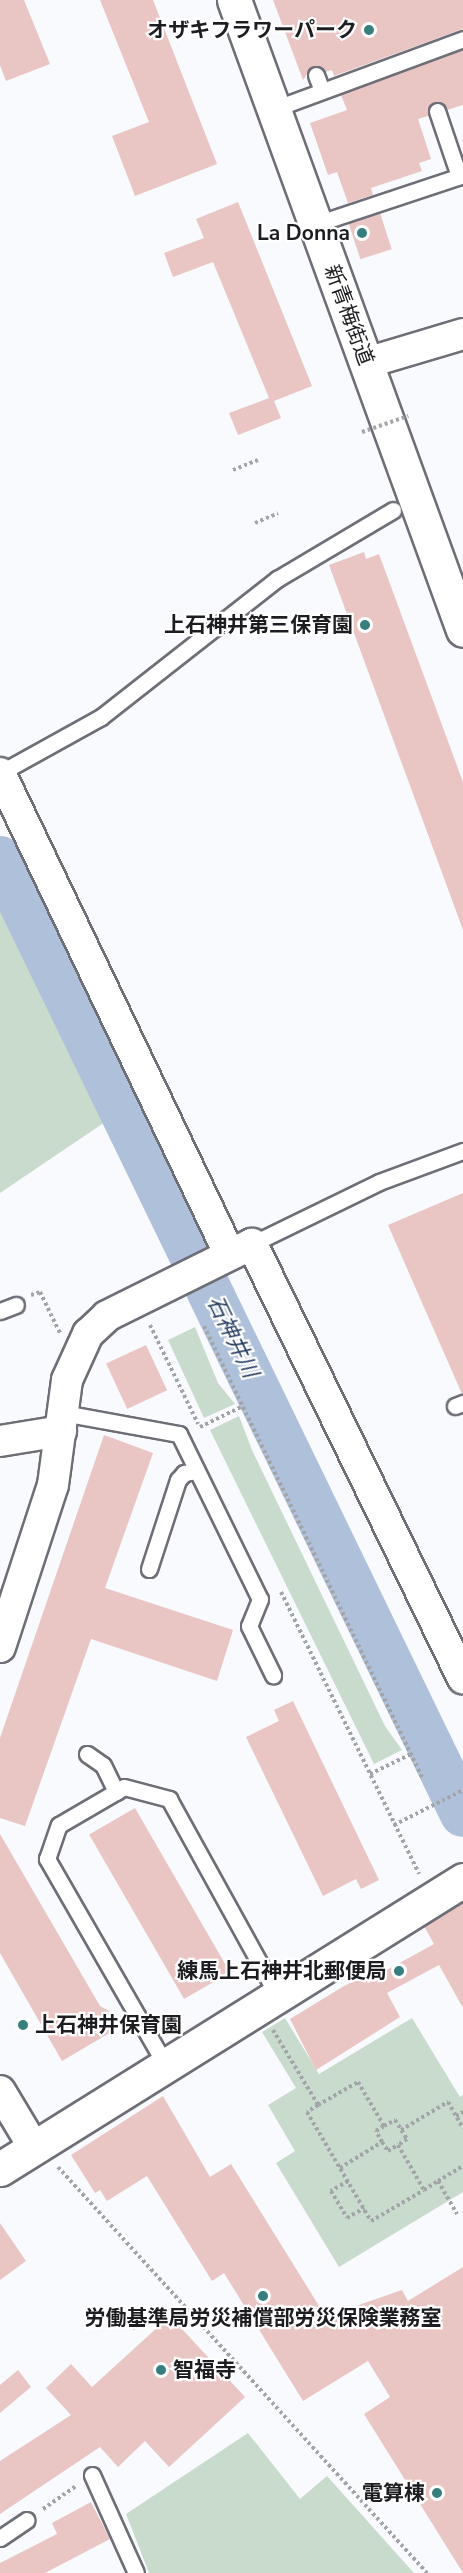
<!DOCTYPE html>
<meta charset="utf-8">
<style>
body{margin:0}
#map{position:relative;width:463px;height:2573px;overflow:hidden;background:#f9fafe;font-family:"Nunito Sans","Noto Sans JP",sans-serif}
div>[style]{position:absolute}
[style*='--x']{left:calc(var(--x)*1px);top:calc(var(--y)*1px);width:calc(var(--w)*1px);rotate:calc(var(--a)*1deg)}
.green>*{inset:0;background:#c9dbcc}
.river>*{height:46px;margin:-23px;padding:0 23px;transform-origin:23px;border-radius:23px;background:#afc0da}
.building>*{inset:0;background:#e9c5c3;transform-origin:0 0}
.path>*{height:4px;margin-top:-2px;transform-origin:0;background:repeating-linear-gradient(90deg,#a3a4a8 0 3px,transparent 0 6px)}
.roads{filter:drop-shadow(2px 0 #6e6e77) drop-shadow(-2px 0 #6e6e77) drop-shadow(0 2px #6e6e77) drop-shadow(0 -2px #6e6e77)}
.lane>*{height:15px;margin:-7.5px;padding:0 7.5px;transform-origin:7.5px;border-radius:7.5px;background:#fff}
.street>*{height:30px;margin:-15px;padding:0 15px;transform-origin:15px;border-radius:15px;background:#fff}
.secondary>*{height:33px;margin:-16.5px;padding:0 16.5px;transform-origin:16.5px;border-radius:16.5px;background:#fff}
.path-bridge>*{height:4px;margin-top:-2px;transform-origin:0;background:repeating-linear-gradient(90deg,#a3a4a8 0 3px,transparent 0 6px)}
.dots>*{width:16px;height:16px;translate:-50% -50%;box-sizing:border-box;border:3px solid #fff;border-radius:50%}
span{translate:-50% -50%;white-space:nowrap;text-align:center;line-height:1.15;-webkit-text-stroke:4.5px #fff;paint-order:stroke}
.poi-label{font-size:21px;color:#1d1d21;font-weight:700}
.right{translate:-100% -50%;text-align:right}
.left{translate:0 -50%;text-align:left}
.street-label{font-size:21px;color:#1d1d21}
.water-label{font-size:22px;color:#253d63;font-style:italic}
</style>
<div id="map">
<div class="green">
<i style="clip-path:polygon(0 903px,111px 1118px,0 1193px)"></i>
<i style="clip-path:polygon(195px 1327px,218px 1383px,235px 1404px,204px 1418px,168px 1340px)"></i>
<i style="clip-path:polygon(239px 1416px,252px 1450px,385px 1726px,402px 1750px,374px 1764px,210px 1430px)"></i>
<i style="clip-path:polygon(285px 2018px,319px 2074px,412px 2018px,460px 2097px,463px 2095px,463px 2192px,339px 2267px,276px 2163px,295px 2151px,268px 2105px,296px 2088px,262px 2032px)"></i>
<i style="clip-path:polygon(248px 2433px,300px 2499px,327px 2476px,414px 2573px,149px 2573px,126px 2514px)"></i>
</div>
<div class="river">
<i style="--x:0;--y:859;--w:1061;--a:64.14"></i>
</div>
<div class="building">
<i style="clip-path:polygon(0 0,24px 0,50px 64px,6px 81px,0 65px)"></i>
<i style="clip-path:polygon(100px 0,153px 0,217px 164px,135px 196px,112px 136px,149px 122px)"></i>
<i style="clip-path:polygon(273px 0,463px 0,463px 29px,334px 76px,332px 70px,325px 72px,313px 66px,303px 80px)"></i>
<i style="clip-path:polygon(463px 49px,463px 105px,447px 110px,434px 102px,428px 116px,418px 119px,431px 159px,419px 163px,422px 171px,371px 188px,373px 195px,348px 203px,337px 172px,328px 175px,310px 123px,347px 110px,341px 95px)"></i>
<i style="clip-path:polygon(238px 202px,312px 386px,274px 401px,281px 418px,238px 435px,229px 413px,269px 398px,213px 262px,173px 277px,164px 253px,204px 238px,196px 219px)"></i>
<i style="left:380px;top:213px;width:38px;height:33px;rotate:72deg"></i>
<i style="clip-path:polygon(364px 552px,366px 559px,379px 554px,463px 782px,463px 930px,329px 565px)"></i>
<i style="clip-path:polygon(463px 1193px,463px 1393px,462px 1394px,388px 1225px)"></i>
<i style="left:146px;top:1345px;width:50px;height:44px;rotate:65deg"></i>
<i style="clip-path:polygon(104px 1435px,153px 1453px,105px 1588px,233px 1630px,217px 1681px,91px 1639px,25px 1826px,0 1818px,0 1738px)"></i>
<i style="clip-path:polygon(293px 1701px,379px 1880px,361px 1889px,356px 1879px,323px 1896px,246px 1737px,279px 1721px,274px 1710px)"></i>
<i style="left:135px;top:1808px;width:190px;height:53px;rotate:60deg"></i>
<i style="clip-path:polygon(0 1834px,100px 2006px,113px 2013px,116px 2022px,113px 2031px,62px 2061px,0 1953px)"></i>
<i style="clip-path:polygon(463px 1902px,463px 2008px,439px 1965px,387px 1993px,400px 2017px,316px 2070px,290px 2019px,344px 1986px,374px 1971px,376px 1976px,434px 1944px,424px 1926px)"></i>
<i style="clip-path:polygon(163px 2096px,210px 2177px,231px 2164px,329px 2322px,353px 2307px,402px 2290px,408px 2301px,463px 2267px,463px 2573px,364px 2414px,390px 2397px,368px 2361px,303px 2401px,224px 2273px,212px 2281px,147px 2176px,107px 2201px,100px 2190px,95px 2193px,71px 2155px)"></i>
<i style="clip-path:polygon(0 2223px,26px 2261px,0 2280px)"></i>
<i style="clip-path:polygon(170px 2316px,245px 2397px,169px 2467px,145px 2441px,118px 2467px,100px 2447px,0 2514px,0 2461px,71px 2415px,46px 2388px,71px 2364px,92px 2387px)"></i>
<i style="clip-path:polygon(18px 2370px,31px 2387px,0 2413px,0 2385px)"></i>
<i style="clip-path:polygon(91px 2502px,110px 2539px,45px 2573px,0 2573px,0 2563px,57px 2534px,52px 2523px)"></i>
</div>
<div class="path">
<i style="--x:233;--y:470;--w:27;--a:-22"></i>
<i style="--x:255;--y:523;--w:25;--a:-23"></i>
<i style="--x:31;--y:1295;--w:9;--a:-18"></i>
<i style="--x:40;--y:1292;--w:46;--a:64"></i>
<i style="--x:150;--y:1325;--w:110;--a:64.1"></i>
<i style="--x:204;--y:1326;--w:503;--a:64.2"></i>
<i style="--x:200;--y:1427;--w:48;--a:-26"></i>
<i style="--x:281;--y:1592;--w:314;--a:63.9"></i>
<i style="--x:370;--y:1774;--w:46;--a:-26"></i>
<i style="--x:394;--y:1825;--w:77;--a:-26.9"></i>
<i style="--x:273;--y:2030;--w:87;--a:59"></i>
<i style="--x:318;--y:2105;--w:46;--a:-29.9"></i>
<i style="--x:358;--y:2082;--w:51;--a:59.4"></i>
<i style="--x:384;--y:2126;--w:13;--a:-29"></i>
<i style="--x:395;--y:2120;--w:22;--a:58"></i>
<i style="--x:407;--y:2139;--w:11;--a:146"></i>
<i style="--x:398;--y:2145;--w:52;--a:60"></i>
<i style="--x:424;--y:2190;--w:17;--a:-33"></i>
<i style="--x:438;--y:2181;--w:38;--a:60"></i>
<i style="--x:318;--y:2105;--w:13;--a:148"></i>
<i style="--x:307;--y:2112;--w:126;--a:59.6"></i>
<i style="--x:371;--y:2221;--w:61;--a:-30.3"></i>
<i style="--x:456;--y:2116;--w:8;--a:-30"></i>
<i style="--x:401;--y:2130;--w:55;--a:-30.8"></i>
<i style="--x:448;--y:2102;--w:30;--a:60"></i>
<i style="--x:382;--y:2142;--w:11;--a:56"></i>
<i style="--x:388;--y:2151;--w:12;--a:-31"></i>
<i style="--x:58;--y:2167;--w:549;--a:47.73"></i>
<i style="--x:340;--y:2168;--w:49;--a:-31.8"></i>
<i style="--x:382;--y:2142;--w:13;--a:-119"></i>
<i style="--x:376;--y:2131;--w:9;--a:-32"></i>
<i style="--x:348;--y:2181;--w:20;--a:150"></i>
<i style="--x:331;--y:2191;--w:31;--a:59"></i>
<i style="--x:347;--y:2218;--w:20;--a:-30"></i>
<i style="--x:438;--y:2181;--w:29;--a:-31"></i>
<i style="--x:122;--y:2315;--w:19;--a:47"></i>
<i style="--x:43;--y:2509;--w:40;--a:-34.9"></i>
</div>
<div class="roads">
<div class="lane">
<i style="--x:316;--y:75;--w:17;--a:69"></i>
<i style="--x:274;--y:109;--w:202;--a:-20.3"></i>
<i style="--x:437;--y:111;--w:69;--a:71.3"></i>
<i style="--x:316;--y:224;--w:155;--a:-18.4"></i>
<i style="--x:0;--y:773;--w:115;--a:-29"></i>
<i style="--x:101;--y:717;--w:224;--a:-38.1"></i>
<i style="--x:277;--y:579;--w:135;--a:-30.7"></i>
<i style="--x:252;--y:1244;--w:141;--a:-26"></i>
<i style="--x:379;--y:1182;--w:90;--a:-20.3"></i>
<i style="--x:0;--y:1311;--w:17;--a:-21"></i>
<i style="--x:455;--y:1406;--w:9;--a:-21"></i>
<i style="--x:63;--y:1413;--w:118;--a:10.3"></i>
<i style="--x:179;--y:1434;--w:184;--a:63.9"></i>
<i style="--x:260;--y:1599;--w:29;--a:112"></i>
<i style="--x:249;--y:1626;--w:55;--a:63.9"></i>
<i style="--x:149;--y:1569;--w:94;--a:-72"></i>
<i style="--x:178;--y:1480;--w:9;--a:-49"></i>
<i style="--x:184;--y:1473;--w:12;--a:-9"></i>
<i style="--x:87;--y:1754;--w:19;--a:35"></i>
<i style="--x:103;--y:1765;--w:30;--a:64"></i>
<i style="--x:165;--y:2064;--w:237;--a:-119.9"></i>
<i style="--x:47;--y:1859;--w:36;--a:-71"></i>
<i style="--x:59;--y:1825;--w:75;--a:-30.3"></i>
<i style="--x:124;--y:1787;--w:47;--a:14.9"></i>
<i style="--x:169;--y:1799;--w:224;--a:61.1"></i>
<i style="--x:92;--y:2475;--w:107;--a:65.8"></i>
<i style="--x:0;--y:2538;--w:32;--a:-34"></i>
</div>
<div class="street">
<i style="--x:366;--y:363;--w:101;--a:-16.6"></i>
<i style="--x:0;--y:773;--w:534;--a:64.49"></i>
<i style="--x:0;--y:1441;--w:62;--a:-9.3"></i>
<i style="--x:0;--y:1647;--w:170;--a:-71.9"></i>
<i style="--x:53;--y:1485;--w:106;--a:-82.4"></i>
<i style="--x:67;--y:1380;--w:51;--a:-65.5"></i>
<i style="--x:88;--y:1334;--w:26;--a:-43"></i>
<i style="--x:107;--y:1316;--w:162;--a:-26.4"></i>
<i style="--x:252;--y:1244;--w:483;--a:64.1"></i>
<i style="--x:0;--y:2091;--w:64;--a:59"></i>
</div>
<div class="secondary">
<i style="--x:234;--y:0;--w:670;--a:70.02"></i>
<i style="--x:0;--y:2169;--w:546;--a:-31.97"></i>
</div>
</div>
<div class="path-bridge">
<i style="--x:362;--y:432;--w:49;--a:-19.2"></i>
</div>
<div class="dots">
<i style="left:369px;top:30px;background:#367f7e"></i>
<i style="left:362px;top:233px;background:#367f7e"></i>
<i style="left:365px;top:625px;background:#367f7e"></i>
<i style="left:399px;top:1971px;background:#367f7e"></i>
<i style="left:23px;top:2025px;background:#367f7e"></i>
<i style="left:263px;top:2296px;background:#367f7e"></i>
<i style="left:161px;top:2370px;background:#367f7e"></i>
<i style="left:437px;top:2493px;background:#367f7e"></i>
</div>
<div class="poi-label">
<span class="right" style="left:357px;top:30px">オザキフラワーパーク</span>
<span class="right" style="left:350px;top:233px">La Donna</span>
<span class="right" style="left:353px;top:625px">上石神井第三保育園</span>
<span class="right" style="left:387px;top:1971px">練馬上石神井北郵便局</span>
<span class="left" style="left:35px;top:2025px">上石神井保育園</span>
<span style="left:263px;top:2318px">労働基準局労災補償部労災保険業務室</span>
<span class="left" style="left:173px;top:2370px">智福寺</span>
<span class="right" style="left:425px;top:2493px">電算棟</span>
</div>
<div class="street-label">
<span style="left:349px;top:315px;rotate:70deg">新青梅街道</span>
</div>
<div class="water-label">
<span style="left:232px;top:1337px;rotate:64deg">石神井川</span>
</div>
</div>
